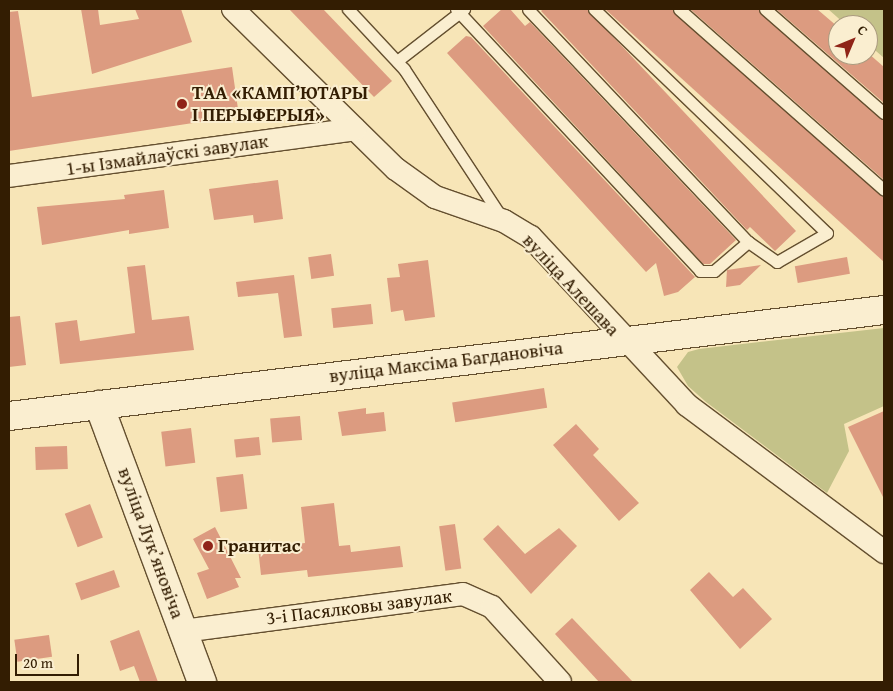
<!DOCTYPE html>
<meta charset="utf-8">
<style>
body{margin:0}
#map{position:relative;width:893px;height:691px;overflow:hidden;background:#f7e5b7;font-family:"Gentium Book Plus",serif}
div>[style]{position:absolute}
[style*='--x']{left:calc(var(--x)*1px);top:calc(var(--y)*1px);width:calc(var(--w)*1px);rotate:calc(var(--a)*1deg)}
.green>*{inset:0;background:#c4c289}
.building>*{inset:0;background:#dc9b80;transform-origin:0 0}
.roads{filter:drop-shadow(1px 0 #644f2f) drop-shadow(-1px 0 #644f2f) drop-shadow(0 1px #644f2f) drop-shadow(0 -1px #644f2f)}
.service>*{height:11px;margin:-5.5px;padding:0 5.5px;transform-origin:5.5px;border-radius:5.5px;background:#faeed0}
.minor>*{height:22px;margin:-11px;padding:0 11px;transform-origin:11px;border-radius:11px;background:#faeed0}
.secondary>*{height:28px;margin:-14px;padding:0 14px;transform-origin:14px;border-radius:14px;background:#faeed0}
.dots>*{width:14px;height:14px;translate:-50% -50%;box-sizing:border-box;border:2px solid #faeed0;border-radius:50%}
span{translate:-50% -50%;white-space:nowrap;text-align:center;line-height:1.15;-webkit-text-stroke:4px #faeed0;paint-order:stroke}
.poi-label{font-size:19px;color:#331d02;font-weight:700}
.left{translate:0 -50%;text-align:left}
.street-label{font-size:19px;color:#331d02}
.frame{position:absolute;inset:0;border:10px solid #331d02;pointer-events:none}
.north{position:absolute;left:828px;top:15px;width:50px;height:50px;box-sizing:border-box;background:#faeed0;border:1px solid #aa9a7e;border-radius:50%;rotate:45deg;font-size:14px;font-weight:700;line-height:20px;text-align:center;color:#331d02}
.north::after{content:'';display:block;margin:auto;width:18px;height:22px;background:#8f2418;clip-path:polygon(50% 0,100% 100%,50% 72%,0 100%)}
.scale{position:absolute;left:15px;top:654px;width:64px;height:22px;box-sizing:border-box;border:2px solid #331d02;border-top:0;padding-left:6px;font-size:15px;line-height:18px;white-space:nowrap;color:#331d02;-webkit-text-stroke:4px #faeed0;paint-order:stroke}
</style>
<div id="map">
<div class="green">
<i style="clip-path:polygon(828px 9px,884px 9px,884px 58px,868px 44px,868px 25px,846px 25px)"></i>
<i style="clip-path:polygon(884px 328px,884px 406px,844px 424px,849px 451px,827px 493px,706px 402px,688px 386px,677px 367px,688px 352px,699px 349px)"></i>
</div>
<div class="building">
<i style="clip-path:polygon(81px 9px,98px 9px,100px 25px,139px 19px,135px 9px,181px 9px,192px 42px,92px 74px)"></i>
<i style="clip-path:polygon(289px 9px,323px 9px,392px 81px,374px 97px)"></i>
<i style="clip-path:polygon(502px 9px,510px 9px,525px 26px,530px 22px,736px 240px,710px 264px,703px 264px,483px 26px)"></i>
<i style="clip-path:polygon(543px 9px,587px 9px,796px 231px,775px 251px,750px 227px,747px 230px,541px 11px)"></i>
<i style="clip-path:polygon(605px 9px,672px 9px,884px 197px,884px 262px)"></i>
<i style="clip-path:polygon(690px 9px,758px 9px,884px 120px,884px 180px)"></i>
<i style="clip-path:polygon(776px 9px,817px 9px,838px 27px,838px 55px,868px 53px,884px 67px,884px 103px)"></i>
<i style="clip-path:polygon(18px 11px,32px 97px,232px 67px,239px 116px,9px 151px,9px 12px)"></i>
<i style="clip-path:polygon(466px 36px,471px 37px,695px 277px,678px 292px,664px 296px,656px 263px,646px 272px,447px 53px)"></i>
<i style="clip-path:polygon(278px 180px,283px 219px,254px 223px,253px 215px,214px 220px,209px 189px)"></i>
<i style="clip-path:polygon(164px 190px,169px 228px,129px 234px,129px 230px,42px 245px,37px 207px,125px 199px,124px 195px)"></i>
<i style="left:331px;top:254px;width:22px;height:23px;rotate:82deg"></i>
<i style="left:847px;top:257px;width:17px;height:53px;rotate:80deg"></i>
<i style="clip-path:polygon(428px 260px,435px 317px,405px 321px,403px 310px,391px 312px,387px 278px,400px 277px,398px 264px)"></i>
<i style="clip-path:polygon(145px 265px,152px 320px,189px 316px,194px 350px,60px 364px,55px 323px,77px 320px,80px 341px,135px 333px,127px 267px)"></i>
<i style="clip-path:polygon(761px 265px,740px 285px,726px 287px,727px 270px)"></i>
<i style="clip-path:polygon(294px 275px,302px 336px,284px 338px,278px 293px,238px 297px,236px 282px)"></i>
<i style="left:371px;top:304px;width:20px;height:40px;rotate:84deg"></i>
<i style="clip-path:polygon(20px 316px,26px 365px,9px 367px,9px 317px)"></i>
<i style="left:544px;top:388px;width:20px;height:93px;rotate:81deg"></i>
<i style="clip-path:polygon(366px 408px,366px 414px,384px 412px,386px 431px,342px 436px,338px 412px)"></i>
<i style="clip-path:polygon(884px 411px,884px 499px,848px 427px)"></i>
<i style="left:300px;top:416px;width:24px;height:30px;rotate:85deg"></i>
<i style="clip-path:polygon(576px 424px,599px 449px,593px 455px,639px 503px,619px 521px,553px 445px)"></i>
<i style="left:191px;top:428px;width:35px;height:30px;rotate:83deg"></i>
<i style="left:259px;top:437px;width:18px;height:25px;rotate:84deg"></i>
<i style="left:67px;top:446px;width:23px;height:32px;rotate:88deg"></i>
<i style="left:243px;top:474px;width:35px;height:27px;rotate:83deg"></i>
<i style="clip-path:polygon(334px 503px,339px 546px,350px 545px,351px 552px,400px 546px,403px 567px,308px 577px,307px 570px,261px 575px,258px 548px,305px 543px,301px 507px)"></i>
<i style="left:90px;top:504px;width:36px;height:27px;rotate:69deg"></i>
<i style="left:455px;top:524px;width:45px;height:16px;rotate:82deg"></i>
<i style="clip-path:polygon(498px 525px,525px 554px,559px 528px,577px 546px,531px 594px,483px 539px)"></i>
<i style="clip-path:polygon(215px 527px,241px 578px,235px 578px,239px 587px,207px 599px,197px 573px,209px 569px,193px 539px)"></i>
<i style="left:114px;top:570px;width:18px;height:41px;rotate:71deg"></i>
<i style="clip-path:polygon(709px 572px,733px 597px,743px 588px,772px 619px,740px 649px,690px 590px)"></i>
<i style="clip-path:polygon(572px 618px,613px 661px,633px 682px,599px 682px,555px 634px)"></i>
<i style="clip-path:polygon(139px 630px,158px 682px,140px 682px,134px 666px,120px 671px,110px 641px)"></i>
<i style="left:49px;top:635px;width:22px;height:35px;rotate:82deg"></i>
</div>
<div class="roads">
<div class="service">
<i style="--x:348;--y:9;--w:82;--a:47"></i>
<i style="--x:404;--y:69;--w:178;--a:56.7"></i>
<i style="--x:456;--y:9;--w:358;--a:47"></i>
<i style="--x:700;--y:271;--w:14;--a:0"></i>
<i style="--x:714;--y:271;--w:45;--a:-40.5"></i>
<i style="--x:748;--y:242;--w:320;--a:-133.4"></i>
<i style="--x:594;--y:9;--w:323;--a:43.9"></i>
<i style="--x:827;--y:233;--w:58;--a:149.9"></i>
<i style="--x:777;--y:262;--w:35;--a:-145"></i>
<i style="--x:679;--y:9;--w:273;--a:41.4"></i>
<i style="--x:765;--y:9;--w:158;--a:41.2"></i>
<i style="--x:397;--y:61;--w:85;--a:-37.8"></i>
</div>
<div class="minor">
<i style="--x:233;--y:9;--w:228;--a:44.5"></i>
<i style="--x:396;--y:169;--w:48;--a:35.7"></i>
<i style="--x:435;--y:197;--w:73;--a:19.2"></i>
<i style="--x:504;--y:221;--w:31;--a:31"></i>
<i style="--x:531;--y:237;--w:229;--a:47.1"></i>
<i style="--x:687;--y:405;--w:246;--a:36.7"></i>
<i style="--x:9;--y:176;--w:349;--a:-7.7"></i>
<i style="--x:183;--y:631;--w:282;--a:-7.5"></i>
<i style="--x:463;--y:594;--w:32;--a:24"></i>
<i style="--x:492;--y:607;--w:101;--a:47.8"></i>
</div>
<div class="secondary">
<i style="--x:99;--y:405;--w:296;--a:69.6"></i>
<i style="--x:9;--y:416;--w:881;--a:-6.91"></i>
</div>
</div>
<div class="dots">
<i style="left:182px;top:104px;background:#8f2418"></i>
<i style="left:208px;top:546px;background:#8f2418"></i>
</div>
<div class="poi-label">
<span class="left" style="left:192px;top:104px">ТАА «КАМПʼЮТАРЫ<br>I ПЕРЫФЕРЫЯ»</span>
<span class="left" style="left:218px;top:546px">Гранитас</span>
</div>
<div class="street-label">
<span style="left:167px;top:155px;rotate:-8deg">1-ы Ізмайлаўскі завулак</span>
<span style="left:571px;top:285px;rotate:47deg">вуліца Алешава</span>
<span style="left:446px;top:362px;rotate:-7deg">вуліца Максіма Багдановіча</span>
<span style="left:151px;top:543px;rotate:70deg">вуліца Лукʼяновіча</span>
<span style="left:359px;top:607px;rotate:-7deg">3-і Пасялковы завулак</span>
</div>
<div class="frame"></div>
<div class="north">С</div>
<div class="scale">20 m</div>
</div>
